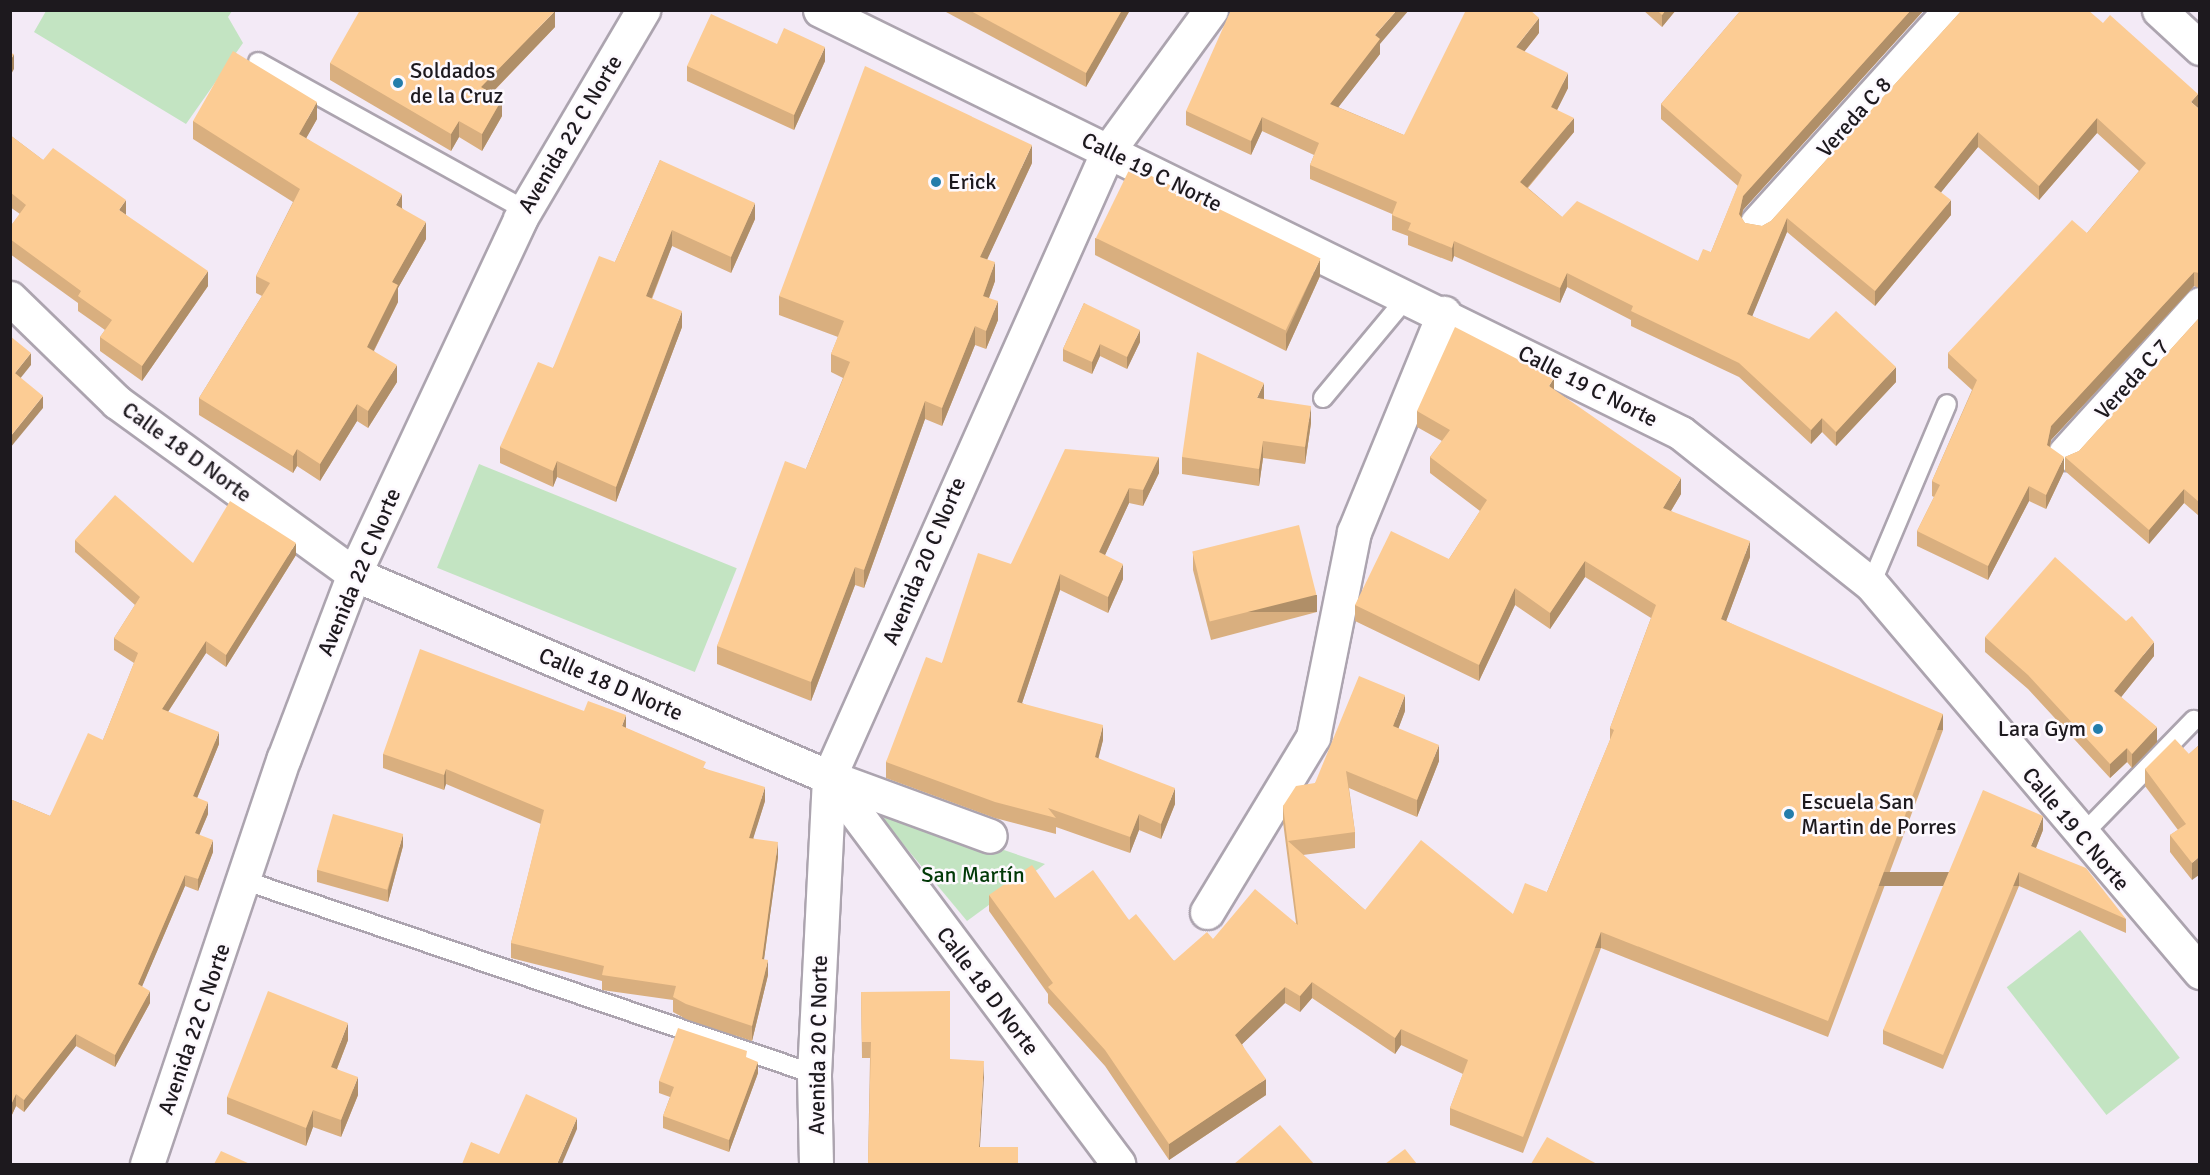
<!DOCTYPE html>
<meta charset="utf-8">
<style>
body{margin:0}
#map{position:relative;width:2210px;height:1175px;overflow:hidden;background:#f3eaf6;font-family:Signika,sans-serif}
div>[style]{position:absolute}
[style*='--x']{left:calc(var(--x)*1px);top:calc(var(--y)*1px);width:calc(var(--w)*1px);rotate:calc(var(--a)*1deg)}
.green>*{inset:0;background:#c3e4c2;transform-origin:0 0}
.roads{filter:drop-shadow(2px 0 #aca4af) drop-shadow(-2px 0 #aca4af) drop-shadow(0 2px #aca4af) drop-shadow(0 -2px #aca4af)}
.service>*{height:18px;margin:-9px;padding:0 9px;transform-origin:9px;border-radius:9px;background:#fff}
.minor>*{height:33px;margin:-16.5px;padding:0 16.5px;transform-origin:16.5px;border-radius:16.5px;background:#fff}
.tertiary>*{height:33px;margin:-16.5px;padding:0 16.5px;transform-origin:16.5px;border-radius:16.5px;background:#fff}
.wall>*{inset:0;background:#d9af7f}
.shaded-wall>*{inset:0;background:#b08f68;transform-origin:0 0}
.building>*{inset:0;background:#fccc94;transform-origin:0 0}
.dots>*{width:16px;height:16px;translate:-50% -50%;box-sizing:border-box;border:3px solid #fdf9fe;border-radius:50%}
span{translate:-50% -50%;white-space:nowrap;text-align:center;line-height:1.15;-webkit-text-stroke:5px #fdf9fe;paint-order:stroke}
.poi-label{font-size:22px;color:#1d191e}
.left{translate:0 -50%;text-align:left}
.right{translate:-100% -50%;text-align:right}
.street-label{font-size:22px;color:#1d191e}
.park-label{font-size:22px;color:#013907}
.frame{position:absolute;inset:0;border:12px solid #1d191e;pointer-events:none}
</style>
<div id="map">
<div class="green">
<i style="clip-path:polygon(46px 11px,232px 11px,228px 17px,243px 43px,186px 124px,34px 32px)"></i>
<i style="left:479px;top:464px;width:278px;height:112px;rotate:22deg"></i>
<i style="clip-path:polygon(889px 811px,1045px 864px,967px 921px,883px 820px)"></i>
<i style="left:2080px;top:930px;width:162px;height:93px;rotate:52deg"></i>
</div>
<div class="roads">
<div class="service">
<i style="--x:258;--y:62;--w:305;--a:29"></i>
<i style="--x:1323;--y:398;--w:133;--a:-50.2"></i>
<i style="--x:1871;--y:584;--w:195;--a:-67.1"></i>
<i style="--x:2081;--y:836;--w:162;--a:-45.8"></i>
<i style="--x:246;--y:881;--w:600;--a:18.77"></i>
</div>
<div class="minor">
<i style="--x:820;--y:10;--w:959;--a:26.16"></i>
<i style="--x:1681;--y:433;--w:243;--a:38.5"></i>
<i style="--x:1871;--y:584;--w:509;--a:49.7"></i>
<i style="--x:2159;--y:10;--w:56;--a:42.8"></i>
<i style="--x:1757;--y:223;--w:287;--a:-47.8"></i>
<i style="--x:10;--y:298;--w:149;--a:44.2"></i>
<i style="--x:117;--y:402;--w:293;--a:36"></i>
<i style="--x:354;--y:574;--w:517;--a:23.14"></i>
<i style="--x:829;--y:777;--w:171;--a:20.1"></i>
<i style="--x:2065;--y:453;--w:201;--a:-47.8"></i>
<i style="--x:829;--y:777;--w:483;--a:53.2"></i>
<i style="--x:1207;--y:912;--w:205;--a:-58.8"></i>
<i style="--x:1313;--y:737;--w:209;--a:-78.7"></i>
<i style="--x:1354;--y:532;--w:237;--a:-67.7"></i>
<i style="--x:816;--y:1164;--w:90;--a:-91.3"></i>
<i style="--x:814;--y:1074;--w:297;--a:-87.1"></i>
<i style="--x:829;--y:777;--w:685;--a:-65.98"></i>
<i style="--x:1108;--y:151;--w:175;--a:-53.9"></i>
</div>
<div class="tertiary">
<i style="--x:147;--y:1164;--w:428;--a:-71.4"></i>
<i style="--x:284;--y:758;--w:197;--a:-69.2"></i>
<i style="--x:354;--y:574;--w:392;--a:-64.9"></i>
<i style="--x:520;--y:219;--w:243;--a:-59.5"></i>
</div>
</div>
<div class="wall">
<i style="clip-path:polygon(946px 10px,1130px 10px,1086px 87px,946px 12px)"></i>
<i style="clip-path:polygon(1643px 10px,1676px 10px,1662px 27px)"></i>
<i style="clip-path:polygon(1741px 10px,1924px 10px,1743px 210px,1741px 217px,1745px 223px,1762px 226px,1771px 221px,1962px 10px,2199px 109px,2199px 288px,2194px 286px,2051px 440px,2050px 447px,2064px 471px,2046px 509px,2029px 501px,1988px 580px,1917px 546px,1917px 531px,1934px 497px,1932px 496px,1932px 481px,1972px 390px,1948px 368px,1948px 353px,2087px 233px,2139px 171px,2097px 133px,2039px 200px,1978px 147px,1941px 192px,1951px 215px,1875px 306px,1787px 232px,1752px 316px,1896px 382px,1836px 446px,1822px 432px,1811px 444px,1739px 377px,1631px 326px,1631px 320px,1567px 287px,1560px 303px,1454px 256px,1452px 262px,1408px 245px,1408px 236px,1392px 230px,1392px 214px,1310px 179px,1310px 165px,1314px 155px,1262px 131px,1251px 155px,1186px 125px,1186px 111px,1380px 44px,1380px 54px,1338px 107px,1404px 135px,1539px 33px,1524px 52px,1568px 88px,1557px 110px,1574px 132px,1528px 188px,1562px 217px,1698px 261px,1711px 252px,1738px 186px,1661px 119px,1661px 104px)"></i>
<i style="clip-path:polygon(555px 27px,492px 93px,502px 116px,482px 151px,459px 137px,451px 151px,330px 80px,330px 63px)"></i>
<i style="clip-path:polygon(777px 44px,825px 61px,794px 130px,687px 81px,687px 66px)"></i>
<i style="clip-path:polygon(317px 119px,306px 138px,402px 208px,426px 239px,398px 288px,398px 302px,374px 351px,397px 382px,368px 428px,357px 421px,320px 481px,297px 466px,293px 473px,199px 415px,199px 398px,262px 296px,256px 293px,256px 276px,293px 202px,193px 139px,193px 121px)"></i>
<i style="clip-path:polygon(10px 135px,43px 160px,126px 215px,208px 286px,142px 381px,100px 351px,100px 337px,105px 330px,78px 311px,78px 303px,10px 254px,10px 227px,20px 214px,10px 207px)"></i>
<i style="clip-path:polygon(660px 160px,755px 219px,731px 273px,672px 246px,652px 299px,682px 327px,616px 502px,557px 477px,553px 487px,500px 463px,500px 447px,553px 368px,615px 262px)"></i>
<i style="clip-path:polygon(1032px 163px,987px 259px,995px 281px,989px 298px,998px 320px,986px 349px,975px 345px,942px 426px,925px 419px,864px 588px,855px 585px,811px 701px,717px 664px,717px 646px,806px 469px,843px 378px,831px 372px,831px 354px,838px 337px,779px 315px,779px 296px)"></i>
<i style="clip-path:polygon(1095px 238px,1320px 276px,1286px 351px,1095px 255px)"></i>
<i style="clip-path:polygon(1084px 303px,1140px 342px,1127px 369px,1100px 356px,1092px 374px,1063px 361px,1063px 349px)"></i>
<i style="clip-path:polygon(2199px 318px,2199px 516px,2184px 503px,2149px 544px,2065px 471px,2065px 457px,2079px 451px)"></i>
<i style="clip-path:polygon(1554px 390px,1681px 494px,1671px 511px,1750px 557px,1726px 621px,1943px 730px,1828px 1037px,1601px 948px,1523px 1153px,1450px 1125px,1450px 1108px,1463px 1074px,1401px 1045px,1395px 1054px,1312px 998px,1300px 1012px,1285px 1003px,1242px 1044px,1266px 1095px,1169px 1160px,1105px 1066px,1048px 1003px,1048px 994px,989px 911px,989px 895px,1055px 898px,1129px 920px,1174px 961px,1213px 939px,1296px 923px,1283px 822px,1283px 806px,1315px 783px,1405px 711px,1398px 729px,1439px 761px,1417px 817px,1349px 788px,1355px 832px,1355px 848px,1303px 855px,1365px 910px,1513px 914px,1547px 892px,1610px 740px,1610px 728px,1651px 618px,1585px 577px,1550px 629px,1515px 605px,1479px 681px,1355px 621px,1355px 605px,1449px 559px,1480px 511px,1430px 473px,1430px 457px,1442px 441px,1417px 427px,1417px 411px)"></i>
<i style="clip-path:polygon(1264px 399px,1311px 423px,1305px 464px,1263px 458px,1259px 486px,1182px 474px,1182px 457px)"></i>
<i style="clip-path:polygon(1159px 457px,1159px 473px,1143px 506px,1129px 503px,1105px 555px,1123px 579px,1108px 613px,1060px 590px,1022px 703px,1103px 740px,1098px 758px,1175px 804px,1161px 839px,1139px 830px,1130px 853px,1056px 827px,1056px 834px,995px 818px,886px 778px,886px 762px,942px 663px,1011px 564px)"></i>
<i style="clip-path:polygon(75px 540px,193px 563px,296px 555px,226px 667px,206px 653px,168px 712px,219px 744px,197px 798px,208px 814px,199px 835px,213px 852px,198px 891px,185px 886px,142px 986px,150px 1003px,115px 1067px,76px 1046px,24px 1112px,16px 1106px,10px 1119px,10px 799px,50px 816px,103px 740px,134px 663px,114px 650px,114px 638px,135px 605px,75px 552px)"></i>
<i style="clip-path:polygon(1193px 553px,1317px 612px,1211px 640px,1193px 570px)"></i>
<i style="clip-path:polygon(1985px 637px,2154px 656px,2121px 697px,2157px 742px,2132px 768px,2127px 762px,2110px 778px,2028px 689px,1985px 652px)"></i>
<i style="clip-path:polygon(626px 728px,706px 769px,765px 801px,753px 838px,778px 857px,764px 959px,768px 975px,752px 1041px,686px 1019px,673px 1012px,673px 1000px,602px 990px,602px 981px,511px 958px,511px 943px,541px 824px,446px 784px,444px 790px,383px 768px,383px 754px)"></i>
<i style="clip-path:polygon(2199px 745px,2192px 880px,2170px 852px,2170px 835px,2178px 830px,2145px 786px,2145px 769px,2189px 754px)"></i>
<i style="clip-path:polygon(2043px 830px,2036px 848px,2126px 919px,2126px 933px,2019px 886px,1943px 1069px,1883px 1044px,1883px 1030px)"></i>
<i style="clip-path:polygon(403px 846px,388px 902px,317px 882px,317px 870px)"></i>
<i style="clip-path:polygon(861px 992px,950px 1059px,984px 1077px,868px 1164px,870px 1058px,862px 1058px)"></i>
<i style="clip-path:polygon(348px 1040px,337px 1069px,358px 1095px,341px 1137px,313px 1127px,306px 1146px,227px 1114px,227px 1097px)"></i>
<i style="clip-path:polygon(747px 1058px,758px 1073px,729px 1152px,663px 1128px,663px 1116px,670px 1097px,659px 1093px,659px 1081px)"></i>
</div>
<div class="shaded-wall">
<i style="clip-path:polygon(1122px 10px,1130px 10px,1086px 87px,1086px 73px)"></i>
<i style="clip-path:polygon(1397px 10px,1409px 10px,1380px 44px,1380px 54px,1330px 118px,1330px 104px,1375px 35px)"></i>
<i style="clip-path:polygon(1666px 10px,1676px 10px,1662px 27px,1662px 15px)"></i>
<i style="clip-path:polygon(1911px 10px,1924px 10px,1743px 210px,1739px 228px,1739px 214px,1743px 196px)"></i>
<i style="clip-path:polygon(555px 11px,555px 27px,481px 104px,481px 87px)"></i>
<i style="clip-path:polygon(1539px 18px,1539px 33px,1516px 62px,1516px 47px)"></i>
<i style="clip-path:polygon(825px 47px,825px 61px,794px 130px,794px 115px)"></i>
<i style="clip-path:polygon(14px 54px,14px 69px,10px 76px,10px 61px)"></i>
<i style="clip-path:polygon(1568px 73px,1568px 88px,1551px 122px,1551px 107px)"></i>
<i style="clip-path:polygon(2198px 94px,2198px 108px,2191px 102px)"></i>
<i style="clip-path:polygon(502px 99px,502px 116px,482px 151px,482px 134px)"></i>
<i style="clip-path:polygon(317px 102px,317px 119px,299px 151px,299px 134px)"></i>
<i style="clip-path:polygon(1262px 117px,1262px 131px,1251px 155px,1251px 141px)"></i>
<i style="clip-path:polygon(1574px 118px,1574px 132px,1520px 196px,1520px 182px)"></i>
<i style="clip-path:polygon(2097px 118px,2097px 133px,2039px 200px,2039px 186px)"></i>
<i style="clip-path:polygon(459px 121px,459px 137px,451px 151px,451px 134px)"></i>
<i style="clip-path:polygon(1978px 132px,1978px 147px,1934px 201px,1934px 187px)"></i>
<i style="clip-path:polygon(1032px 145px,1032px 163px,980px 275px,980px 257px)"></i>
<i style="clip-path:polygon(402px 194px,402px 212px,396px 205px)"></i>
<i style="clip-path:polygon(126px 200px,126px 215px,119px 210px)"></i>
<i style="clip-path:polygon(1951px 200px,1951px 215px,1875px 306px,1875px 291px)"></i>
<i style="clip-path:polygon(755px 203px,755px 219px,731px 273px,731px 257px)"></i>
<i style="clip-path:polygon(1787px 218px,1787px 232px,1747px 329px,1747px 314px)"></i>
<i style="clip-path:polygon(426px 222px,426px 239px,398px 288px,398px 302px,367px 364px,367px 347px,392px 282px)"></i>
<i style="clip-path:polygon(672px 230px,672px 246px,646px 312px,646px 296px)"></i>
<i style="clip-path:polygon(1454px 241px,1454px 256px,1452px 262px,1452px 248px)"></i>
<i style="clip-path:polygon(1320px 259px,1320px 276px,1286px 351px,1286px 334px)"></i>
<i style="clip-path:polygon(995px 262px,995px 281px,983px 314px,983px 296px)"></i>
<i style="clip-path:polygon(208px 271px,208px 286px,142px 381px,142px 366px)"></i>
<i style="clip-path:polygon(2194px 272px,2194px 286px,2051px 440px,2047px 459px,2047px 445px,2051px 426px)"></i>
<i style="clip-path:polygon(1567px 273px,1567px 287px,1560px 303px,1560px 288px)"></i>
<i style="clip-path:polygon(998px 301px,998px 320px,986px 349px,986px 331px)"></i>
<i style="clip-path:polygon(682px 311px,682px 327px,616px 502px,616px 487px)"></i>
<i style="clip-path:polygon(975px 326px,975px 345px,942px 426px,942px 408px)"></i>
<i style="clip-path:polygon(1140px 330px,1140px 342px,1127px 369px,1127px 357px)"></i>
<i style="clip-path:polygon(1100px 344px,1100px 356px,1092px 374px,1092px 362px)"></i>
<i style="clip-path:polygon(31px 353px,31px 365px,15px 385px,15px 373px)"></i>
<i style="clip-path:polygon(397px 365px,397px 382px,368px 428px,368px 411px)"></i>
<i style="clip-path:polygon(1896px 367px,1896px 382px,1836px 446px,1836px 432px)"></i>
<i style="clip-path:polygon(1554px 378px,1554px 394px,1549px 386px)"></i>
<i style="clip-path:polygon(1264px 383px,1264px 400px,1257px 398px)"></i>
<i style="clip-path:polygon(43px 396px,43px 408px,10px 448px,10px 437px)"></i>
<i style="clip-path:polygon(925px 401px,925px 419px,864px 588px,864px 570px)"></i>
<i style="clip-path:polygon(357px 404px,357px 421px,320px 481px,320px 464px)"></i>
<i style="clip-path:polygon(1311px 406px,1311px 423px,1305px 464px,1305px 447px)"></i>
<i style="clip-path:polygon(1822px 418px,1822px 432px,1811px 444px,1811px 430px)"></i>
<i style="clip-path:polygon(1263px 441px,1263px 458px,1259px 486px,1259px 469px)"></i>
<i style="clip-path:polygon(297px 449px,297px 466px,293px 473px,293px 456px)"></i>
<i style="clip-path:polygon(1159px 457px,1159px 473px,1143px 506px,1143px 490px)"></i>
<i style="clip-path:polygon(2064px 457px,2064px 471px,2046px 509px,2046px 495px)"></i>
<i style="clip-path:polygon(557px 461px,557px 477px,553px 487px,553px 471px)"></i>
<i style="clip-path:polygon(1681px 478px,1681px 494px,1663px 524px,1663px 508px)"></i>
<i style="clip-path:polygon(2029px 486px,2029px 501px,1988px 580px,1988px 566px)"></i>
<i style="clip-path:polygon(1129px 488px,1129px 503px,1099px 568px,1099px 552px)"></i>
<i style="clip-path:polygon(2184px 489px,2184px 503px,2149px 544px,2149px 530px)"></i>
<i style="clip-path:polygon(1750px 541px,1750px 557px,1721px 635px,1721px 619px)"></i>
<i style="clip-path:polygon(296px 543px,296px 555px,226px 667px,226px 655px)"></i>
<i style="clip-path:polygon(1585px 561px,1585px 577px,1550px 629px,1550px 613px)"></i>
<i style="clip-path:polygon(1123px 564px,1123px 579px,1108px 613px,1108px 597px)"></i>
<i style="clip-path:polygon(855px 567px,855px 585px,811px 701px,811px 682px)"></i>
<i style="clip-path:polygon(1060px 574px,1060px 590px,1017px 718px,1017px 702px)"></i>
<i style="clip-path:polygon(1515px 588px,1515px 605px,1479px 681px,1479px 665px)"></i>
<i style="left:1317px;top:595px;width:17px;height:110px;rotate:90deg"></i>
<i style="clip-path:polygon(206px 641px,206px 653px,162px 721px,162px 709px)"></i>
<i style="clip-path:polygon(2154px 642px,2154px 656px,2114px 706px,2114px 691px)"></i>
<i style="clip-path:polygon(1405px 695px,1405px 711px,1393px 743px,1393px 726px)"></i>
<i style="left:1943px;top:714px;width:16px;height:328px;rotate:90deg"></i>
<i style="clip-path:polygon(626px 715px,626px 730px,622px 726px)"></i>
<i style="clip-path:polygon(1103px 725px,1103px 740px,1095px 772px,1095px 757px)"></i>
<i style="clip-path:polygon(2157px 727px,2157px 742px,2132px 768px,2132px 754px)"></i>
<i style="clip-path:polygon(219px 732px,219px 744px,193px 808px,193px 796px)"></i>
<i style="clip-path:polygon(1439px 745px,1439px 761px,1417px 817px,1417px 800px)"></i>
<i style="clip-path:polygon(2127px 748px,2127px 762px,2110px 778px,2110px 764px)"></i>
<i style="clip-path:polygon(446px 769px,446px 784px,444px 790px,444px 775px)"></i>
<i style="clip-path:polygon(765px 787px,765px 801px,749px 852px,749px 838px)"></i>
<i style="clip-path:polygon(1175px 788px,1175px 804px,1161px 839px,1161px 824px)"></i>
<i style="clip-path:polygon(208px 802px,208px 814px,195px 845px,195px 833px)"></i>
<i style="clip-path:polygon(1139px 814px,1139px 830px,1130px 853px,1130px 837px)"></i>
<i style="clip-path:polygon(2043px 816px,2043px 830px,2031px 860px,2031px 846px)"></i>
<i style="clip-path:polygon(403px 834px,403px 846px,388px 902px,388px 890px)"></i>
<i style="clip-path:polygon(213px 840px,213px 852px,198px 891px,198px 879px)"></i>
<i style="clip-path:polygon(778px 842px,778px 857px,762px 974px,762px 959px)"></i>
<i style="clip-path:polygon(2199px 857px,2199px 875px,2192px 880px,2192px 863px)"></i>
<i style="left:2019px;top:872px;width:14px;height:198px;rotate:90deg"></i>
<i style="clip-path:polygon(185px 875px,185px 886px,138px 996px,138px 984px)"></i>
<i style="left:1601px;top:932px;width:16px;height:219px;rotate:90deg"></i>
<i style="clip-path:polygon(768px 960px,768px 975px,752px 1041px,752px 1026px)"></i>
<i style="clip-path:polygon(1312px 982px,1312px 998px,1300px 1012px,1300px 996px)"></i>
<i style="clip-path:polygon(1285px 987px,1285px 1003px,1235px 1051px,1235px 1035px)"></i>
<i style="clip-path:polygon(150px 991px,150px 1003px,115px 1067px,115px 1055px)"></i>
<i style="clip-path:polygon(348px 1023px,348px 1040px,331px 1084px,331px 1067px)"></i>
<i style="clip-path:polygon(1401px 1029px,1401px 1045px,1395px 1054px,1395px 1038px)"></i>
<i style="clip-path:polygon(76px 1034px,76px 1046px,24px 1112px,24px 1100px)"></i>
<i style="clip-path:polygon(984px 1061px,984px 1077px,979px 1164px,979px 1147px)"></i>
<i style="clip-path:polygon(758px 1062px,758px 1073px,729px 1152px,729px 1140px)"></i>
<i style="clip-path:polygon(358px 1077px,358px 1095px,341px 1137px,341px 1120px)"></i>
<i style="clip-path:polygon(1266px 1079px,1266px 1095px,1169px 1160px,1169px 1144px)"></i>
<i style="clip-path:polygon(16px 1094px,16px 1106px,10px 1119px,10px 1107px)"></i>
<i style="clip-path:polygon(313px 1110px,313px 1127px,306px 1146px,306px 1128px)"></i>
<i style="clip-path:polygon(577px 1118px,577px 1129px,562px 1164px,557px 1164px)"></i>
</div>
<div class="building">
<i style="clip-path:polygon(360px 10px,555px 10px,555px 11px,481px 87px,502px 99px,482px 134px,459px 121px,451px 134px,330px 63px)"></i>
<i style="clip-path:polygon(969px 10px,1122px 10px,1086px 73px)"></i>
<i style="clip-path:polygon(1231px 10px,1397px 10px,1375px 35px,1380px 39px,1330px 104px,1404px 135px,1466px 10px,1530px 10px,1539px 18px,1516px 47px,1568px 73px,1551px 107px,1574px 118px,1520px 182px,1562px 217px,1577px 201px,1698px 261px,1703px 249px,1711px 252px,1742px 175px,1661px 104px,1741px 10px,1911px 10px,1743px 196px,1739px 214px,1745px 223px,1762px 226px,1771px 221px,1962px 10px,2088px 10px,2103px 23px,2110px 15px,2198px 94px,2191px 102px,2199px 109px,2199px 273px,2194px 272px,2051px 426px,2047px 445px,2064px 457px,2046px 495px,2029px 486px,1988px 566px,1917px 531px,1940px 485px,1932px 481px,1977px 380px,1948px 353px,2072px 220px,2087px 233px,2146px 163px,2097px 118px,2039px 186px,1978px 132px,1934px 187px,1951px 200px,1875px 291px,1787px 218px,1747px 314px,1809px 339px,1836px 311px,1896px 367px,1836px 432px,1822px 418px,1811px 430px,1739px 363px,1631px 311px,1633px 306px,1567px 273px,1560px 288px,1454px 241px,1452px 248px,1408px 230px,1411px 223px,1392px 215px,1397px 202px,1310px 165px,1319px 143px,1262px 117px,1251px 141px,1186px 111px)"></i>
<i style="clip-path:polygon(1657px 10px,1666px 10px,1662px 15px)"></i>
<i style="clip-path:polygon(711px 14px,777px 44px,784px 28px,825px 47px,794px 115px,687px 66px)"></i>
<i style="clip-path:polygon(233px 51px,317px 102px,299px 134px,402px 194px,396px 205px,426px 222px,392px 282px,398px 285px,367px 347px,397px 365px,368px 411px,357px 404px,320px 464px,297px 449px,293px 456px,199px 398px,270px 283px,256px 276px,300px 189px,193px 121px)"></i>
<i style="clip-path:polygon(10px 53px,14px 54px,10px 61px)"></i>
<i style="clip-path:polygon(865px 66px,1032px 145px,980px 257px,995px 262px,983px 296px,998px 301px,986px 331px,975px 326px,942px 408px,925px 401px,864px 570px,855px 567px,811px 682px,717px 646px,785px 461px,806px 469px,850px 362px,831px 354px,844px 321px,779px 296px)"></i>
<i style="clip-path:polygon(10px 135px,43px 160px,53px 148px,126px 200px,119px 210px,208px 271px,142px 366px,100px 337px,112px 320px,78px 296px,81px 291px,10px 239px,10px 227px,26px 205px,10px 192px)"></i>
<i style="clip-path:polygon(660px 160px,755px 203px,731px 257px,672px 230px,646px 296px,682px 311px,616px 487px,557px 461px,553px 471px,500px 447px,538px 362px,553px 368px,599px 256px,615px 262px)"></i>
<i style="left:1131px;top:166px;width:211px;height:80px;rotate:26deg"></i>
<i style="clip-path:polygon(1084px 303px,1140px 330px,1127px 357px,1100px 344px,1092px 362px,1063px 349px)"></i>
<i style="clip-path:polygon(2199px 318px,2199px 502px,2184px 489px,2149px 530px,2065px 457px,2079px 451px)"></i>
<i style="clip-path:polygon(1455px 327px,1554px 378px,1549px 386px,1681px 478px,1663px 508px,1750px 541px,1721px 619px,1943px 714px,1828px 1021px,1601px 932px,1523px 1137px,1450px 1108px,1468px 1060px,1401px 1029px,1395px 1038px,1312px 982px,1300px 996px,1285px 987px,1235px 1035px,1266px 1079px,1169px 1144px,1105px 1050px,1048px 987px,1053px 983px,989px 895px,1032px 865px,1055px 898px,1093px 870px,1129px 920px,1136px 914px,1174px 961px,1207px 932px,1213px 939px,1255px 889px,1298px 925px,1283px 806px,1296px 786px,1315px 783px,1359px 676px,1405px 695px,1393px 726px,1439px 745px,1417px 800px,1346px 771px,1355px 832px,1288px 841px,1365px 910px,1421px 840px,1513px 914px,1525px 883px,1547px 892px,1614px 730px,1610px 728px,1656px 605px,1585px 561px,1550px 613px,1515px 588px,1479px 665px,1355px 605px,1391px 531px,1449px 559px,1487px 500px,1430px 457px,1450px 430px,1417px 411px)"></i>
<i style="clip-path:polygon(10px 336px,31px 353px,15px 373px,43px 396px,10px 437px)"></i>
<i style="clip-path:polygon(1197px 352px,1264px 383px,1257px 398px,1311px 406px,1305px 447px,1263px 441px,1259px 469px,1182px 457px)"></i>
<i style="clip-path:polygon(1065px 449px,1159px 457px,1143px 490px,1129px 488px,1099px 552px,1123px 564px,1108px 597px,1060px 574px,1017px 702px,1103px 725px,1095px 757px,1175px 788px,1161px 824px,1139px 814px,1130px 837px,1048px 808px,1056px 818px,995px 802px,886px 762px,926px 657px,942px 663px,978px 553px,1011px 564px)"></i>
<i style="clip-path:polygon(115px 495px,193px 563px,230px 501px,296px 543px,226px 655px,206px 641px,162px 709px,219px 732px,193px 796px,208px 802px,195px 833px,213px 840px,198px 879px,185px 875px,138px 984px,150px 991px,115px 1055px,76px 1034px,24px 1100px,16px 1094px,10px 1107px,10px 799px,50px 816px,88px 733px,103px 740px,138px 653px,114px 638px,140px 597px,75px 540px)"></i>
<i style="left:1299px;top:525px;width:72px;height:110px;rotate:76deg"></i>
<i style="clip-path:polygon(2055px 557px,2126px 621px,2132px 616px,2154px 642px,2114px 691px,2157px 727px,2132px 754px,2127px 748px,2110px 764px,2028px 675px,1985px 637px)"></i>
<i style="clip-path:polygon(420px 649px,584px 711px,588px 701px,626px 715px,622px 726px,706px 762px,703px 768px,765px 787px,749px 838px,778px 842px,762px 959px,768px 960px,752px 1026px,686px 1004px,673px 997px,676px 986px,602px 975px,604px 966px,511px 943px,544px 810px,446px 769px,444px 775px,383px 754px)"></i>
<i style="clip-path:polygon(2175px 739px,2189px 754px,2199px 745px,2199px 857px,2192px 863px,2170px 835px,2186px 824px,2145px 769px)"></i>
<i style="clip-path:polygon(1983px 790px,2043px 816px,2031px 846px,2086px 868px,2126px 919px,2019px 872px,1943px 1055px,1883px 1030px)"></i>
<i style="left:333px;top:814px;width:73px;height:58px;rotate:16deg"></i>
<i style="clip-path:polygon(268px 991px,348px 1023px,331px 1067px,358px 1077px,341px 1120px,313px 1110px,306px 1128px,227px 1097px)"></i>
<i style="clip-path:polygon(950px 991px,950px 1059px,984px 1061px,979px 1147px,1018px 1147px,1018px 1164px,868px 1164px,871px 1042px,862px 1042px,861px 992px)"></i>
<i style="clip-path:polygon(678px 1028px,747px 1051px,746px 1057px,758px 1062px,729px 1140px,663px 1116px,674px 1087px,659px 1081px)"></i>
<i style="clip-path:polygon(526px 1094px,577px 1118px,557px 1164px,462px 1164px,471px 1142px,499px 1154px)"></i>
<i style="clip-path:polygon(1280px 1125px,1314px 1164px,1234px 1164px)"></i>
<i style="clip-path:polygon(1547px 1137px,1597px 1164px,1531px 1164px)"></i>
<i style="clip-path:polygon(1405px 1149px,1417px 1164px,1385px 1164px)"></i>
<i style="clip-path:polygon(221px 1151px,250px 1164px,214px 1164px)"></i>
</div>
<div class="dots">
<i style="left:398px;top:83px;background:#247dab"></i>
<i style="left:936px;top:182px;background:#247dab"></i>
<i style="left:2098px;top:729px;background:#247dab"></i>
<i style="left:1789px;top:814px;background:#247dab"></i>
</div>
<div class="poi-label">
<span class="left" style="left:410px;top:83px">Soldados<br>de la Cruz</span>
<span class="left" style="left:948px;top:182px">Erick</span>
<span class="right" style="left:2086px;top:729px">Lara Gym</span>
<span class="left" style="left:1801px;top:814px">Escuela San<br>Martin de Porres</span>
</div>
<div class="street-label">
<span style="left:1854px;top:117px;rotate:-48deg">Vereda C 8</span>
<span style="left:570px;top:134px;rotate:-59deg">Avenida 22 C Norte</span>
<span style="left:1152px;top:172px;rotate:26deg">Calle 19 C Norte</span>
<span style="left:2132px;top:379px;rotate:-48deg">Vereda C 7</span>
<span style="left:1588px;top:386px;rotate:27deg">Calle 19 C Norte</span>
<span style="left:187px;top:452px;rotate:36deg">Calle 18 D Norte</span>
<span style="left:924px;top:561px;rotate:-67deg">Avenida 20 C Norte</span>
<span style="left:359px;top:572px;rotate:-67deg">Avenida 22 C Norte</span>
<span style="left:611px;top:684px;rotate:23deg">Calle 18 D Norte</span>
<span style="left:2076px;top:829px;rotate:50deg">Calle 19 C Norte</span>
<span style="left:988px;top:991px;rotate:53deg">Calle 18 D Norte</span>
<span style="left:194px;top:1029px;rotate:-71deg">Avenida 22 C Norte</span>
<span style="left:818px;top:1045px;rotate:-89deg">Avenida 20 C Norte</span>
</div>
<div class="park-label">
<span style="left:973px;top:875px">San Martín</span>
</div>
<div class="frame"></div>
</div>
